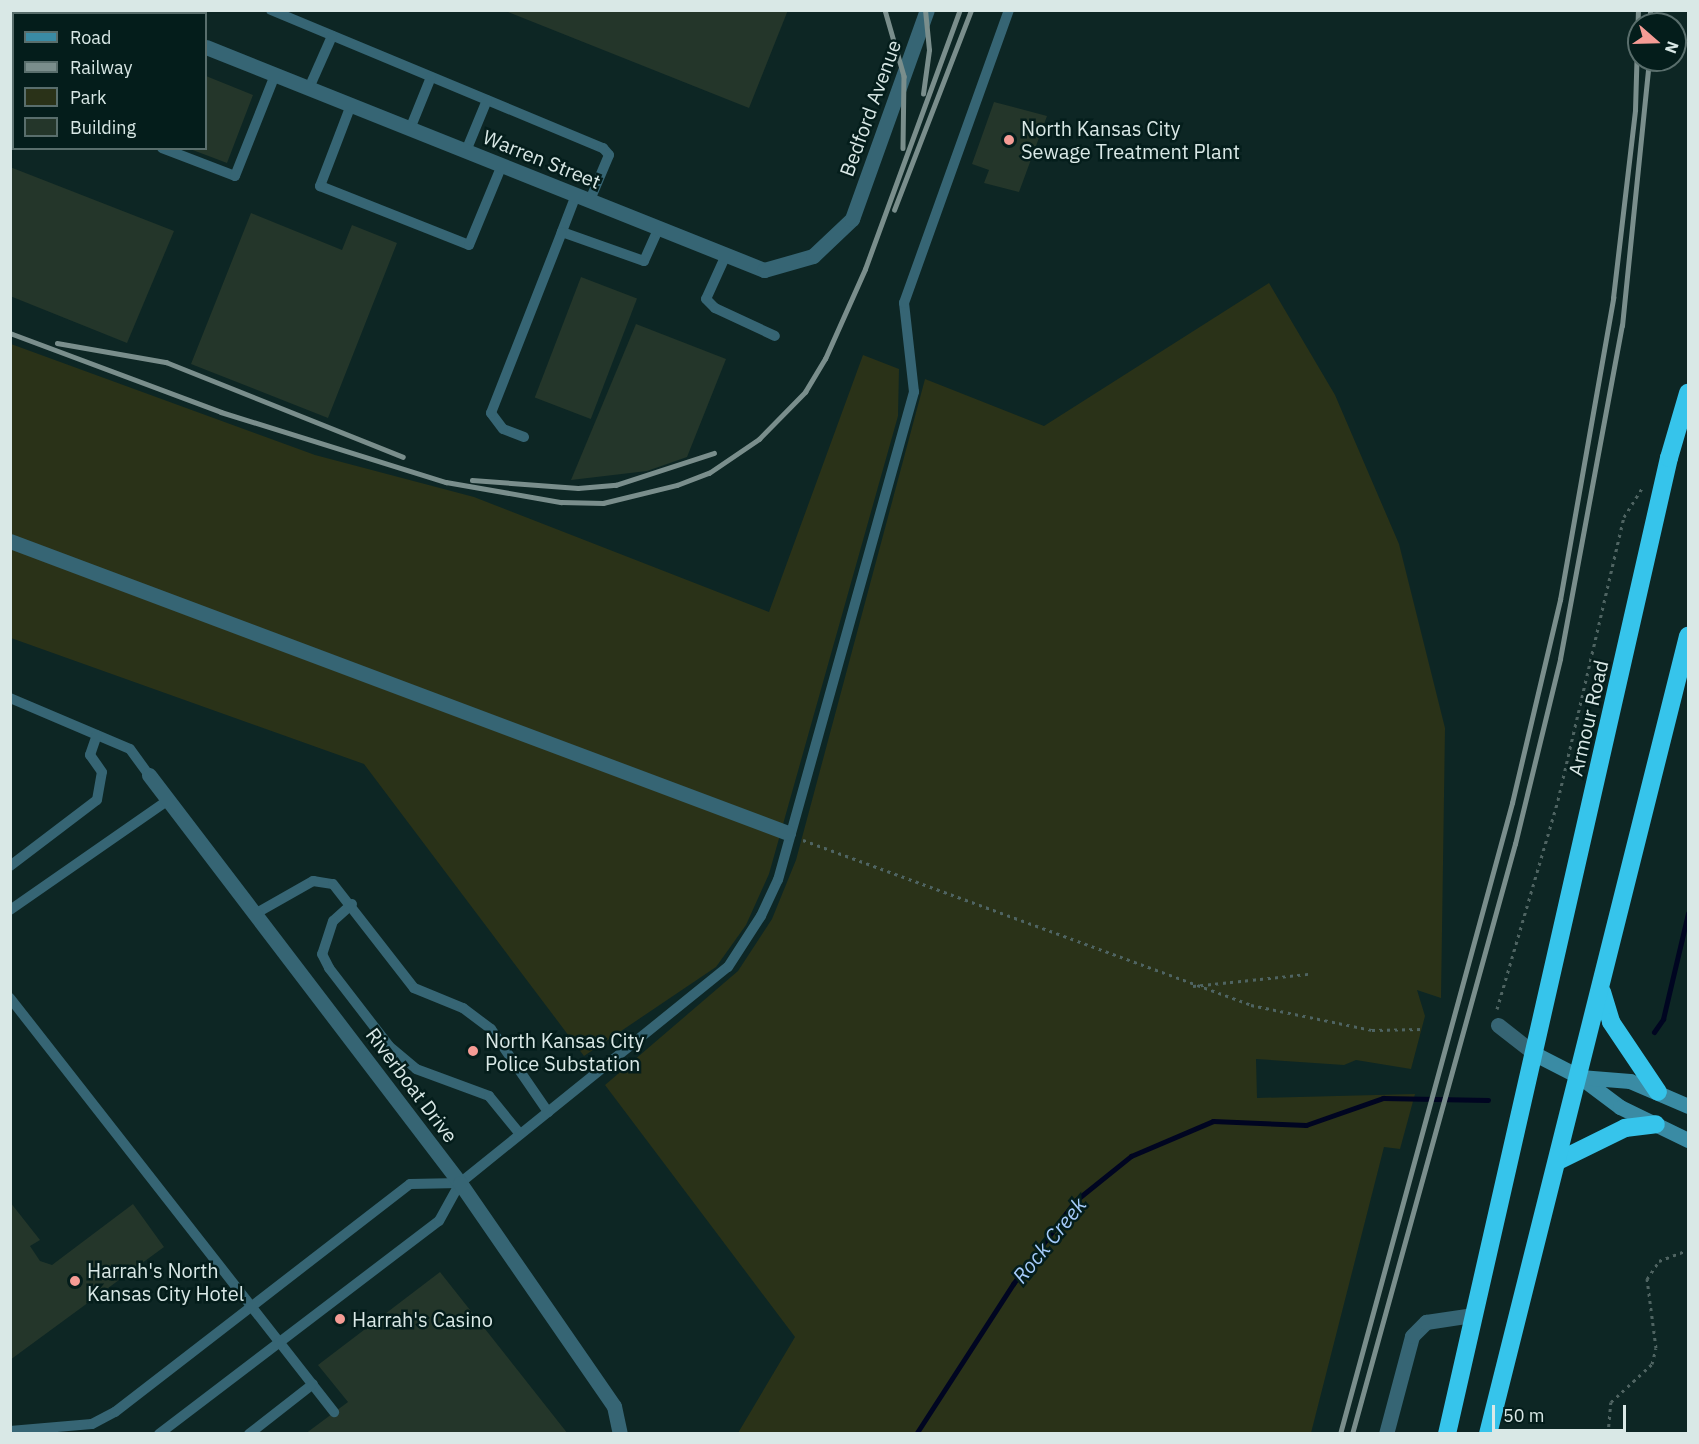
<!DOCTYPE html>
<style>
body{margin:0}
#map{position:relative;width:1699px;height:1444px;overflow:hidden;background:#0d2624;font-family:"IBM Plex Sans",sans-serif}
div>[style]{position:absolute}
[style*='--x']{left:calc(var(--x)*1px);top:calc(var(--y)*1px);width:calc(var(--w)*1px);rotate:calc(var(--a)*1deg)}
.green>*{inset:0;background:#2a3218}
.stream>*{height:5px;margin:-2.5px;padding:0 2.5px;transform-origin:2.5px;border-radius:2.5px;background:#000521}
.building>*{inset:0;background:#24362a;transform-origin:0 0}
.path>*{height:3px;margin-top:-1.5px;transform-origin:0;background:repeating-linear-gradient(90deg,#4f6462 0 3px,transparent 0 7.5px)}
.lane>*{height:10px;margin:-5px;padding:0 5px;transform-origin:5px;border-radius:5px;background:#366574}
.street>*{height:15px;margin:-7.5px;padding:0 7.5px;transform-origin:7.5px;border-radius:7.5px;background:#366574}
.secondary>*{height:15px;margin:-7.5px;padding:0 7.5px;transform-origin:7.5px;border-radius:7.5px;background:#3a8ba4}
.highway>*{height:18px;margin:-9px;padding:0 9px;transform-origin:9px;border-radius:9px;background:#36c4eb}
.rail>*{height:4.5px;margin:-2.25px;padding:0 2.25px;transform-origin:2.25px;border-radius:2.25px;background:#7a8e8c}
.dots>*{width:16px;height:16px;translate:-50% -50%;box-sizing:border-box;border:3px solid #041d1b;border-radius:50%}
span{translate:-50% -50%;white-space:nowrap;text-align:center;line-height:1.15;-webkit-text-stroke:5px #041d1b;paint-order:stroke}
.street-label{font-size:20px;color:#d9e8e6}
.poi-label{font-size:20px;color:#d9e8e6}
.left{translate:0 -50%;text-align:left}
.water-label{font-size:21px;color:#a6ccfb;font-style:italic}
.frame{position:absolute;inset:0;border:12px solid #d9e8e6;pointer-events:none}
.legend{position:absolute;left:12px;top:12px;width:195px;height:138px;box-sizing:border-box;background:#041d1b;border:2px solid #596e6c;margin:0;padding:8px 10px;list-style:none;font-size:18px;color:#d9e8e6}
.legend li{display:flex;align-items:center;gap:12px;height:30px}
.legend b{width:30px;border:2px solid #596e6c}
.north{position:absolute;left:1627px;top:12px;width:60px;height:60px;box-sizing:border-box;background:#041d1b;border:2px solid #596e6c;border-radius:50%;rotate:110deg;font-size:16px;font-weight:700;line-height:24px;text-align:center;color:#d9e8e6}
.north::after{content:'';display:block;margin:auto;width:21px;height:27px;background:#f59c95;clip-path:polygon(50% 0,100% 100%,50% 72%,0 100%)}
.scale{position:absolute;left:1492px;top:1405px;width:134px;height:27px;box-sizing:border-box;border:3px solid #d9e8e6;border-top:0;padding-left:8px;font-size:18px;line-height:21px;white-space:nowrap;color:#d9e8e6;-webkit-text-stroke:4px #041d1b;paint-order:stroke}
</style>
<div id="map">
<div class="green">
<i style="clip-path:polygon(1269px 283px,1335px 395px,1399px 544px,1445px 728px,1441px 998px,1417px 990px,1425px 1016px,1411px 1069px,1356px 1060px,1344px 1065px,1256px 1059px,1257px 1098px,1415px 1094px,1400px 1149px,1384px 1147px,1311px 1433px,738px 1433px,795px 1337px,605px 1085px,738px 971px,772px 919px,796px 860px,925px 379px,1044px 426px)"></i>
<i style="clip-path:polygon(11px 344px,315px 455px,474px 497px,769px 612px,863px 355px,899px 369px,898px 416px,769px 874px,746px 925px,716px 967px,584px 1056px,364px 764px,11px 638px)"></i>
</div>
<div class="stream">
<i style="--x:1654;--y:1032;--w:16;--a:-55"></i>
<i style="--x:1663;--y:1019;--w:109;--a:-76.7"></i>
<i style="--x:916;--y:1434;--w:179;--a:-57.1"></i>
<i style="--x:1013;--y:1284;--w:104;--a:-53.2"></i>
<i style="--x:1075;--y:1201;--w:72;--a:-38.8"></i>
<i style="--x:1131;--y:1156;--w:89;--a:-23.1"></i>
<i style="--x:1213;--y:1121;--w:93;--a:2.5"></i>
<i style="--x:1306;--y:1125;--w:82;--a:-19.3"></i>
<i style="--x:1383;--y:1098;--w:105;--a:1.1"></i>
</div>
<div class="building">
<i style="clip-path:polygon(503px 10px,788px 10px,749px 108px)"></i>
<i style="clip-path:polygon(206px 76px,253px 95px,227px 163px,190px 149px,206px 148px)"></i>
<i style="clip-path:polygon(994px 102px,1047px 116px,1019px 192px,984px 183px,989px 170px,972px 164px)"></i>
<i style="clip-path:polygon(10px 167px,174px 231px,127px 343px,10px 296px)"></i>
<i style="clip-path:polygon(251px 213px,342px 250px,352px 225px,397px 243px,328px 418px,191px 364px)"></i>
<i style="left:581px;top:277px;width:60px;height:129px;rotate:21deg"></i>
<i style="clip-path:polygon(636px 324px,726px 359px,687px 457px,647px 471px,571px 480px)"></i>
<i style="clip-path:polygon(10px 1202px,40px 1240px,30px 1246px,40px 1261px,52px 1265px,133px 1204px,164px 1247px,10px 1360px)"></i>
<i style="clip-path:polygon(440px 1272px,568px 1434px,305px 1434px,348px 1402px,318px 1365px)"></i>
</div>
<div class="path">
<i style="--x:803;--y:840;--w:477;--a:20.2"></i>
<i style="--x:1251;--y:1005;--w:124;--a:11.7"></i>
<i style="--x:1372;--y:1030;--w:50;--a:-1.1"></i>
<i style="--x:1193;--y:986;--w:116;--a:-6"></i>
<i style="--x:1497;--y:1009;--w:218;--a:-73.7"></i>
<i style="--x:1558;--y:800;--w:291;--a:-76.9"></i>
<i style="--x:1624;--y:517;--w:36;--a:-58"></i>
<i style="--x:1608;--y:1434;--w:32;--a:-85"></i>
<i style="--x:1611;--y:1402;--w:56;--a:-42.8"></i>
<i style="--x:1652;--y:1364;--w:16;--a:-76"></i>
<i style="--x:1656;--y:1348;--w:70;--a:-97.4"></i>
<i style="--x:1647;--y:1279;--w:22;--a:-56"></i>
<i style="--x:1659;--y:1261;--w:31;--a:-21"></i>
</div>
<div class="lane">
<i style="--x:271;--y:10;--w:360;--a:22.6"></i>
<i style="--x:603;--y:148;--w:9;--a:49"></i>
<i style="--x:609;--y:155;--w:49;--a:112.9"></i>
<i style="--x:309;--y:88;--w:57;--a:-66.1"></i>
<i style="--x:351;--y:105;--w:87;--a:110.9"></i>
<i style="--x:320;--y:186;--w:160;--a:21.6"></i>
<i style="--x:469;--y:245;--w:87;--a:-67.6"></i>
<i style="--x:10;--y:116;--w:4;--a:14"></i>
<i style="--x:410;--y:129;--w:56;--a:-68"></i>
<i style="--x:162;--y:148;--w:78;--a:21"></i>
<i style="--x:235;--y:176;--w:109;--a:-68.4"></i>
<i style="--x:466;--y:151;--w:55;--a:-67.6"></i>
<i style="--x:576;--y:195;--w:40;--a:111"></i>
<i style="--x:562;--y:232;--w:87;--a:19.5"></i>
<i style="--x:644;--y:261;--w:36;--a:-66"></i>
<i style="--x:726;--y:255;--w:48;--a:114.4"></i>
<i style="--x:706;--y:299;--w:13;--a:45"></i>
<i style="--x:715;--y:308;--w:66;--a:25"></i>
<i style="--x:524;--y:437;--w:22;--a:-159"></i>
<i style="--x:503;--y:429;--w:20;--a:-127"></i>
<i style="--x:491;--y:413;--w:194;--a:-68.6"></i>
<i style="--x:10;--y:698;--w:130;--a:23"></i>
<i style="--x:130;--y:749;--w:32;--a:54"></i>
<i style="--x:10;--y:866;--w:109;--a:-37.2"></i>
<i style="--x:97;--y:800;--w:28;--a:-80"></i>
<i style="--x:102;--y:772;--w:21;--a:-125"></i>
<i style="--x:90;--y:755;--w:21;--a:-71"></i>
<i style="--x:352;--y:904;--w:25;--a:138"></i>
<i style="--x:333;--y:921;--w:35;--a:108"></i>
<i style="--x:322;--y:954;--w:16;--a:63"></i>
<i style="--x:329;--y:968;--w:98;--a:52.4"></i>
<i style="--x:389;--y:1046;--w:35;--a:40"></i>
<i style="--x:416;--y:1069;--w:78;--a:20.3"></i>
<i style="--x:489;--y:1096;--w:49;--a:50.8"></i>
<i style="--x:10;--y:910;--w:193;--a:-34.8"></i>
<i style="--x:255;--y:914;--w:67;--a:-29.6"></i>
<i style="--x:313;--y:881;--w:20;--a:9"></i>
<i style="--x:333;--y:884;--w:132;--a:52.1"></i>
<i style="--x:414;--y:988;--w:53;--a:22.2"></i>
<i style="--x:463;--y:1008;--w:35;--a:37"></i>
<i style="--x:491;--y:1029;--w:101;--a:55.5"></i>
<i style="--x:10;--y:998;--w:526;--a:51.95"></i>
<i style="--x:10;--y:1431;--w:82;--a:-4.9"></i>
<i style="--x:92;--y:1424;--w:26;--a:-28"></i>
<i style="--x:115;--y:1412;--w:373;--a:-37.7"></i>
<i style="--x:410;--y:1184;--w:50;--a:-1.1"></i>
<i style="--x:159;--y:1434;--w:352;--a:-37.3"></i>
<i style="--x:439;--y:1221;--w:43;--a:-61.1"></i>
<i style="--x:460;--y:1183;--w:344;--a:-38.9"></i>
<i style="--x:728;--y:967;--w:61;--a:-57.1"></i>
<i style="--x:761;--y:916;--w:40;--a:-65"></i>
<i style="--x:778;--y:880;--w:507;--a:-74.43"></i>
<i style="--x:914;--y:392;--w:90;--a:-96.4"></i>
<i style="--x:904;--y:303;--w:311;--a:-70.3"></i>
<i style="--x:249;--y:1434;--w:81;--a:-38"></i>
</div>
<div class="street">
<i style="--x:113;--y:10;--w:9;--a:27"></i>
<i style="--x:206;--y:47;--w:601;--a:21.78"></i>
<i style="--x:764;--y:270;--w:51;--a:-15.9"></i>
<i style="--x:813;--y:256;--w:54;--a:-43.5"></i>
<i style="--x:852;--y:219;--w:222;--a:-70.3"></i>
<i style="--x:10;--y:541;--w:831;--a:20.57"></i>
<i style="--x:149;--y:775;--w:513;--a:52.68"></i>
<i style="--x:460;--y:1183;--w:271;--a:55.4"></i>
<i style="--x:614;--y:1406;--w:29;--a:78"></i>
<i style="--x:1498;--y:1025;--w:47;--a:38.1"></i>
<i style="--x:1386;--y:1434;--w:101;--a:-75.1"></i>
<i style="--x:1412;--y:1336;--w:20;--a:-45"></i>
<i style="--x:1426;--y:1322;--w:48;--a:-8.5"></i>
</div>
<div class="secondary">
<i style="--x:1535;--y:1054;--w:51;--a:27.1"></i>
<i style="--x:1580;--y:1077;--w:50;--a:36.9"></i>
<i style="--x:1620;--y:1107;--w:76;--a:25.9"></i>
<i style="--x:1580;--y:1077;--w:50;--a:4.6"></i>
<i style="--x:1630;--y:1081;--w:63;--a:23.3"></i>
</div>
<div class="highway">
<i style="--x:1602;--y:992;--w:31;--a:73"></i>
<i style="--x:1611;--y:1022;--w:84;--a:56.1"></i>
<i style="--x:1558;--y:1161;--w:75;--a:-26.2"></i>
<i style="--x:1625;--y:1128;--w:31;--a:-7"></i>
<i style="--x:1447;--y:1434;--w:1001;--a:-77.19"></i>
<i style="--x:1669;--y:458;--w:68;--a:-73.7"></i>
<i style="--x:1488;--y:1434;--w:823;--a:-75.93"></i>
</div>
<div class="rail">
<i style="--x:885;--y:10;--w:69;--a:73.9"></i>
<i style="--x:904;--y:76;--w:72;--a:90.8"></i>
<i style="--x:1650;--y:24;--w:14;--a:-90"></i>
<i style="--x:923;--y:94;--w:44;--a:-82.2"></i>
<i style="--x:929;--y:50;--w:40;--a:-95.7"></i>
<i style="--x:894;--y:210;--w:214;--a:-68.9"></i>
<i style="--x:10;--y:333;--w:225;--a:20.5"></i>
<i style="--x:221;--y:412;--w:236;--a:17.3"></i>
<i style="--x:446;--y:482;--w:117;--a:9.9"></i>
<i style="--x:561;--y:502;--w:42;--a:1.4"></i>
<i style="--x:603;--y:503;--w:76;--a:-13.7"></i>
<i style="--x:677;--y:485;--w:34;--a:-21"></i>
<i style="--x:709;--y:473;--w:60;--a:-34.2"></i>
<i style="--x:759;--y:439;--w:66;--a:-45.6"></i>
<i style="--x:805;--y:392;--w:39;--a:-59"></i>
<i style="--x:825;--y:359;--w:98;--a:-66"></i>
<i style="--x:865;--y:269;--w:276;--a:-69.9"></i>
<i style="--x:57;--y:343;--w:111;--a:9.9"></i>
<i style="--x:166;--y:362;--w:255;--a:21.8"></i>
<i style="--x:472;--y:480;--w:106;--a:4.3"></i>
<i style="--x:578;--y:488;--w:38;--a:-5"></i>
<i style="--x:616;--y:485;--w:103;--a:-18.1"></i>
<i style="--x:1340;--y:1434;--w:654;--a:-74.75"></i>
<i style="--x:1512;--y:803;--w:209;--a:-76.7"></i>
<i style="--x:1560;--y:600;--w:307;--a:-80"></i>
<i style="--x:1613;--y:298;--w:189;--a:-83.3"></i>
<i style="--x:1635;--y:110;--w:100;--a:-88.3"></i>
<i style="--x:1352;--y:1434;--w:612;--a:-74.56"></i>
<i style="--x:1515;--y:844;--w:190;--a:-76.3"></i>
<i style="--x:1560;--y:659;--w:339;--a:-79.5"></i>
<i style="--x:1622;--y:326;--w:267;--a:-84.2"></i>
</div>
<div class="dots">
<i style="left:1009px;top:140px;background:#f59c95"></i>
<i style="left:473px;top:1051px;background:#f59c95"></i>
<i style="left:75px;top:1281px;background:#f59c95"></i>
<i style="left:340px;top:1319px;background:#f59c95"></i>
</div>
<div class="street-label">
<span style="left:870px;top:108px;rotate:-70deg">Bedford Avenue</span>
<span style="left:542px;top:159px;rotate:22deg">Warren Street</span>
<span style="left:1588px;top:718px;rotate:-77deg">Armour Road</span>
<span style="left:412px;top:1085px;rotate:53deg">Riverboat Drive</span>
</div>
<div class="poi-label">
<span class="left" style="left:1021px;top:140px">North Kansas City<br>Sewage Treatment Plant</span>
<span class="left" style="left:485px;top:1052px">North Kansas City<br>Police Substation</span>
<span class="left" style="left:87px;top:1282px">Harrah's North<br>Kansas City Hotel</span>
<span class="left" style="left:352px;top:1319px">Harrah's Casino</span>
</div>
<div class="water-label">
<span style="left:1049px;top:1240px;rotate:-51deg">Rock Creek</span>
</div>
<div class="frame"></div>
<ul class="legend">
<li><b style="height:8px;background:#3a8ba4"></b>Road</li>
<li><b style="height:8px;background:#7a8e8c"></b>Railway</li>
<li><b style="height:16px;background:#2a3218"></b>Park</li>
<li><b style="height:16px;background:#24362a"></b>Building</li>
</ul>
<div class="north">N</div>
<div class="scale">50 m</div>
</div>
